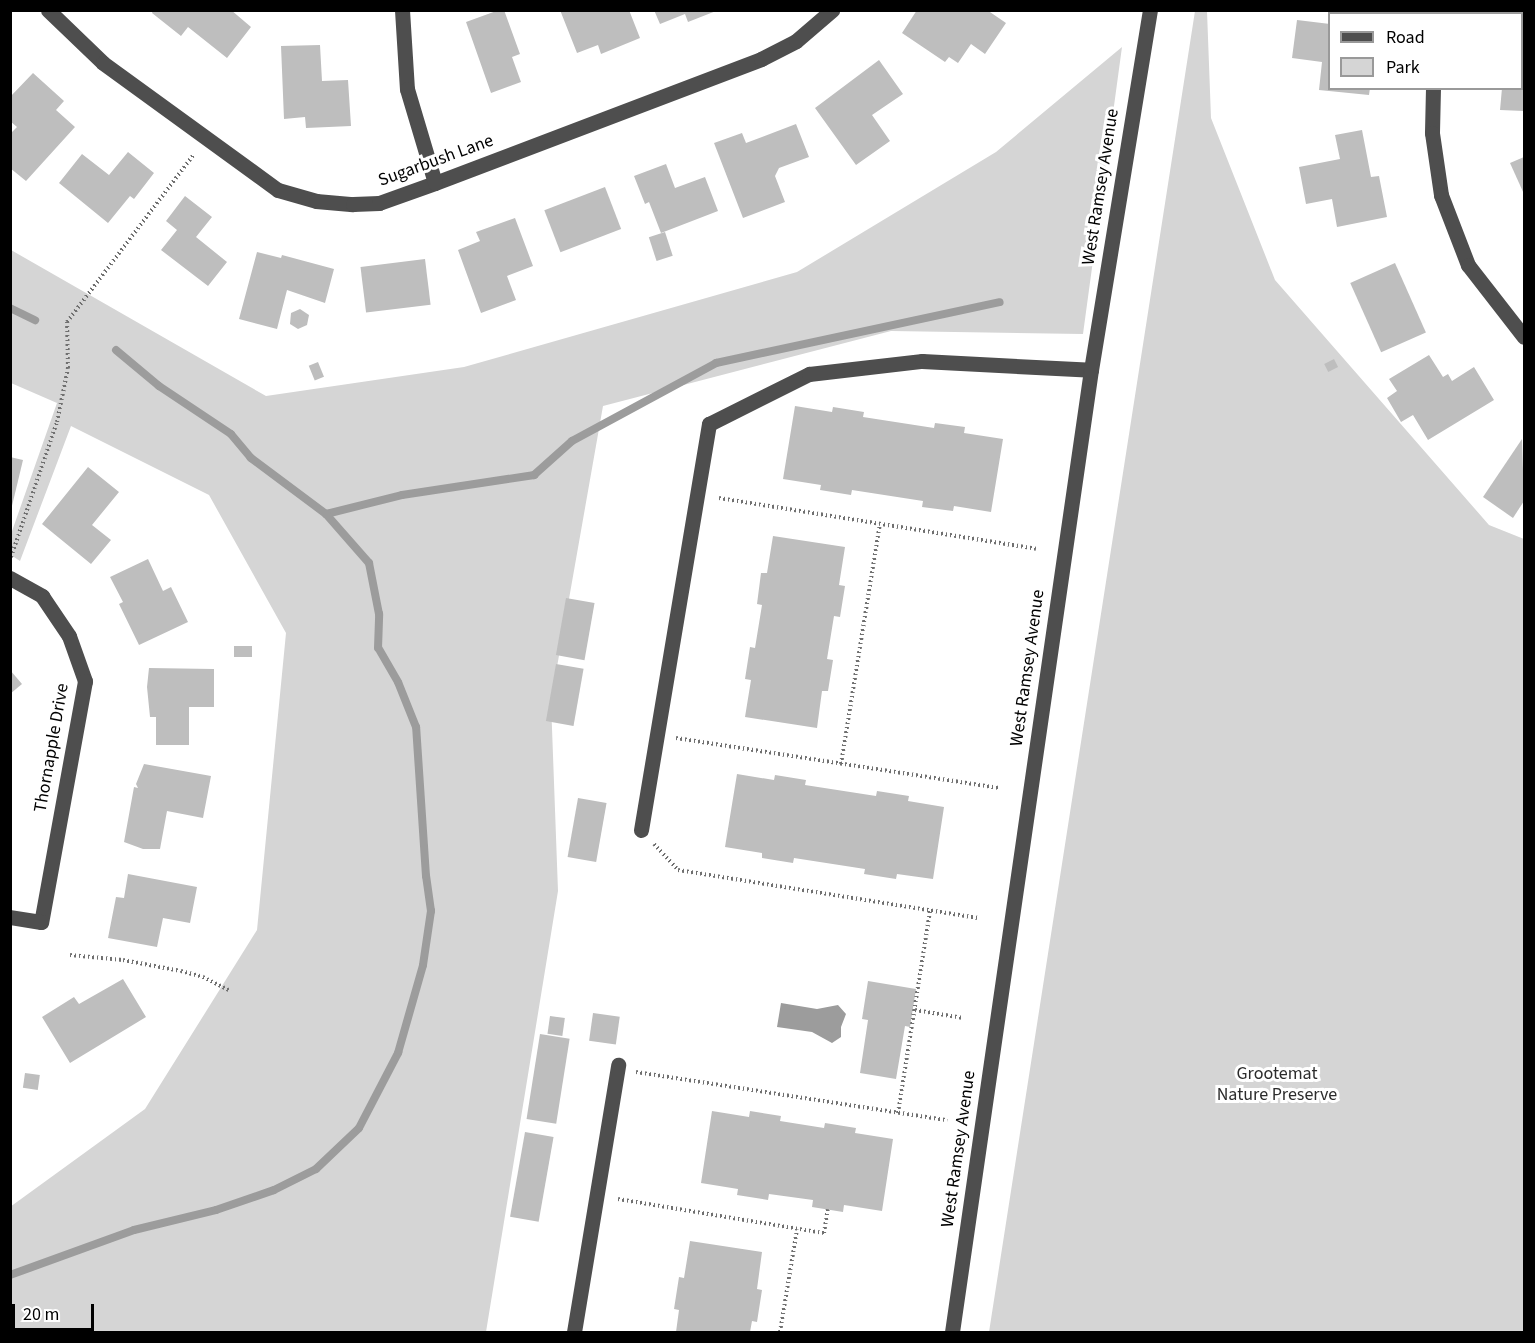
<!DOCTYPE html>
<style>
body{margin:0}
#map{position:relative;width:1535px;height:1343px;overflow:hidden;background:#fff;font-family:"Source Sans 3",sans-serif}
div>[style]{position:absolute}
[style*='--x']{left:calc(var(--x)*1px);top:calc(var(--y)*1px);width:calc(var(--w)*1px);rotate:calc(var(--a)*1deg)}
.green>*{inset:0;background:#d5d5d5}
.water>*{inset:0;background:#9c9c9c}
.stream>*{height:8px;margin:-4px;padding:0 4px;transform-origin:4px;border-radius:4px;background:#9c9c9c}
.building>*{inset:0;background:#bebebe;transform-origin:0 0}
.path>*{height:4px;margin-top:-2px;transform-origin:0;background:repeating-linear-gradient(90deg,#707070 0 1.5px,transparent 0 4.5px)}
.minor>*{height:15px;margin:-7.5px;padding:0 7.5px;transform-origin:7.5px;border-radius:7.5px;background:#4e4e4e}
span{translate:-50% -50%;white-space:nowrap;text-align:center;line-height:1.15;-webkit-text-stroke:6px #fff;paint-order:stroke}
.street-label{font-size:18px;color:#000}
.park-label{font-size:18px;color:#2c2c2c}
.frame{position:absolute;inset:0;border:12px solid #000;pointer-events:none}
.legend{position:absolute;left:1328px;top:12px;width:195px;height:78px;box-sizing:border-box;background:#fff;border:2px solid #999;margin:0;padding:8px 10px;list-style:none;font-size:18px;color:#000}
.legend li{display:flex;align-items:center;gap:12px;height:30px}
.legend b{width:30px;border:2px solid #999}
.scale{position:absolute;left:12px;top:1304px;width:82px;height:27px;box-sizing:border-box;border:3px solid #000;border-top:0;padding-left:8px;font-size:18px;line-height:21px;white-space:nowrap;color:#000;-webkit-text-stroke:4px #fff;paint-order:stroke}
</style>
<div id="map">
<div class="green">
<i style="clip-path:polygon(1195px 11px,1207px 11px,1211px 118px,1275px 280px,1489px 525px,1524px 539px,1524px 1332px,989px 1332px)"></i>
<i style="clip-path:polygon(1122px 47px,1083px 334px,891px 331px,603px 406px,551px 701px,558px 891px,486px 1332px,11px 1332px,10px 1207px,145px 1109px,257px 930px,286px 633px,209px 495px,71px 426px,20px 561px,11px 555px,11px 534px,57px 403px,11px 383px,11px 250px,266px 396px,464px 367px,797px 272px,996px 152px)"></i>
</div>
<div class="water">
<i style="clip-path:polygon(781px 1003px,817px 1009px,838px 1005px,846px 1014px,841px 1027px,841px 1037px,832px 1043px,812px 1032px,777px 1027px)"></i>
</div>
<div class="stream">
<i style="--x:10;--y:308;--w:28;--a:26"></i>
<i style="--x:326;--y:514;--w:78;--a:-14"></i>
<i style="--x:402;--y:495;--w:134;--a:-8.6"></i>
<i style="--x:534;--y:475;--w:51;--a:-41.8"></i>
<i style="--x:572;--y:441;--w:164;--a:-28.4"></i>
<i style="--x:716;--y:363;--w:290;--a:-12.1"></i>
<i style="--x:10;--y:1275;--w:132;--a:-19.9"></i>
<i style="--x:134;--y:1230;--w:84;--a:-13.7"></i>
<i style="--x:216;--y:1210;--w:61;--a:-19"></i>
<i style="--x:274;--y:1190;--w:47;--a:-26.6"></i>
<i style="--x:316;--y:1169;--w:59;--a:-43.6"></i>
<i style="--x:359;--y:1128;--w:85;--a:-62.5"></i>
<i style="--x:398;--y:1053;--w:91;--a:-74.1"></i>
<i style="--x:423;--y:965;--w:55;--a:-81.6"></i>
<i style="--x:431;--y:911;--w:35;--a:-98"></i>
<i style="--x:426;--y:876;--w:149;--a:-93.8"></i>
<i style="--x:416;--y:727;--w:48;--a:-111.8"></i>
<i style="--x:398;--y:682;--w:39;--a:-120"></i>
<i style="--x:378;--y:648;--w:34;--a:-88"></i>
<i style="--x:379;--y:614;--w:52;--a:-101.1"></i>
<i style="--x:369;--y:563;--w:65;--a:-131.3"></i>
<i style="--x:326;--y:514;--w:94;--a:-143.3"></i>
<i style="--x:251;--y:458;--w:31;--a:-130"></i>
<i style="--x:231;--y:434;--w:87;--a:-146.3"></i>
<i style="--x:159;--y:386;--w:56;--a:-140.1"></i>
</div>
<div class="building">
<i style="clip-path:polygon(153px 10px,231px 10px,251px 27px,227px 58px,188px 27px,181px 36px,152px 13px)"></i>
<i style="clip-path:polygon(499px 10px,504px 10px,520px 54px,512px 57px,521px 82px,491px 93px,466px 22px)"></i>
<i style="clip-path:polygon(560px 10px,629px 10px,640px 38px,601px 54px,598px 45px,577px 53px)"></i>
<i style="clip-path:polygon(654px 10px,716px 10px,716px 11px,688px 22px,685px 14px,660px 24px)"></i>
<i style="clip-path:polygon(917px 10px,987px 10px,1006px 23px,985px 54px,971px 44px,958px 63px,949px 57px,945px 62px,902px 33px)"></i>
<i style="clip-path:polygon(1297px 20px,1330px 24px,1330px 88px,1370px 88px,1369px 95px,1319px 90px,1322px 62px,1292px 58px)"></i>
<i style="clip-path:polygon(1522px 44px,1524px 44px,1524px 111px,1500px 110px,1502px 88px,1522px 88px)"></i>
<i style="clip-path:polygon(320px 45px,322px 81px,348px 80px,351px 126px,306px 128px,305px 117px,284px 119px,281px 46px)"></i>
<i style="clip-path:polygon(879px 60px,903px 94px,872px 115px,890px 141px,856px 165px,815px 108px)"></i>
<i style="clip-path:polygon(33px 73px,64px 101px,56px 110px,75px 127px,26px 181px,10px 168px,10px 134px,17px 127px,10px 121px,10px 97px)"></i>
<i style="clip-path:polygon(796px 124px,809px 157px,779px 168px,775px 176px,785px 202px,743px 218px,714px 143px,742px 133px,746px 143px)"></i>
<i style="clip-path:polygon(1362px 130px,1371px 177px,1379px 176px,1387px 217px,1337px 227px,1332px 199px,1306px 204px,1299px 167px,1340px 159px,1335px 135px)"></i>
<i style="clip-path:polygon(128px 152px,154px 173px,134px 199px,130px 196px,108px 223px,59px 183px,82px 154px,109px 175px)"></i>
<i style="clip-path:polygon(1524px 157px,1524px 194px,1510px 163px)"></i>
<i style="clip-path:polygon(666px 164px,675px 188px,705px 177px,718px 211px,661px 233px,649px 202px,645px 204px,634px 176px)"></i>
<i style="left:605px;top:187px;width:45px;height:65px;rotate:69deg"></i>
<i style="clip-path:polygon(185px 196px,212px 217px,196px 237px,227px 262px,208px 286px,161px 250px,177px 230px,166px 221px)"></i>
<i style="clip-path:polygon(515px 218px,533px 266px,507px 276px,516px 300px,481px 313px,458px 250px,480px 241px,476px 232px)"></i>
<i style="left:665px;top:232px;width:25px;height:17px;rotate:72deg"></i>
<i style="clip-path:polygon(257px 252px,281px 258px,282px 255px,334px 269px,325px 303px,287px 290px,277px 329px,239px 319px)"></i>
<i style="left:425px;top:259px;width:46px;height:65px;rotate:83deg"></i>
<i style="left:1395px;top:263px;width:76px;height:49px;rotate:66deg"></i>
<i style="clip-path:polygon(300px 309px,309px 315px,307px 325px,298px 329px,290px 324px,291px 313px)"></i>
<i style="clip-path:polygon(1429px 355px,1443px 377px,1448px 374px,1452px 381px,1474px 367px,1494px 400px,1428px 440px,1413px 415px,1401px 422px,1387px 398px,1397px 391px,1389px 379px)"></i>
<i style="left:1334px;top:359px;width:9px;height:11px;rotate:63deg"></i>
<i style="left:318px;top:362px;width:16px;height:10px;rotate:68deg"></i>
<i style="clip-path:polygon(795px 406px,832px 412px,833px 407px,864px 412px,863px 417px,934px 428px,935px 423px,965px 427px,964px 433px,1003px 439px,991px 512px,954px 506px,953px 511px,922px 507px,923px 501px,852px 490px,851px 495px,820px 490px,821px 485px,783px 479px)"></i>
<i style="clip-path:polygon(1522px 439px,1524px 501px,1513px 518px,1483px 497px)"></i>
<i style="clip-path:polygon(10px 457px,23px 460px,11px 510px,10px 510px)"></i>
<i style="clip-path:polygon(88px 467px,119px 492px,92px 525px,111px 540px,91px 564px,42px 524px)"></i>
<i style="clip-path:polygon(773px 536px,845px 547px,839px 585px,845px 586px,840px 617px,834px 616px,827px 659px,833px 660px,828px 691px,822px 691px,817px 728px,745px 717px,751px 680px,745px 679px,750px 647px,755px 648px,762px 605px,757px 604px,761px 573px,767px 573px)"></i>
<i style="clip-path:polygon(148px 559px,163px 591px,171px 587px,188px 622px,139px 645px,119px 604px,123px 602px,110px 577px)"></i>
<i style="left:566px;top:598px;width:29px;height:58px;rotate:10deg"></i>
<i style="left:234px;top:646px;width:18px;height:11px"></i>
<i style="left:556px;top:664px;width:28px;height:58px;rotate:10deg"></i>
<i style="clip-path:polygon(149px 668px,214px 669px,214px 707px,189px 707px,189px 745px,156px 745px,156px 717px,150px 717px,147px 687px)"></i>
<i style="clip-path:polygon(10px 670px,22px 684px,10px 694px)"></i>
<i style="clip-path:polygon(144px 764px,211px 776px,203px 818px,167px 811px,160px 849px,143px 849px,124px 842px,134px 787px,138px 788px,136px 784px)"></i>
<i style="clip-path:polygon(737px 774px,774px 780px,775px 775px,806px 780px,805px 785px,876px 796px,877px 791px,909px 796px,908px 801px,944px 807px,933px 879px,897px 874px,896px 879px,864px 874px,865px 869px,794px 858px,793px 863px,762px 858px,762px 853px,725px 847px)"></i>
<i style="left:578px;top:798px;width:29px;height:60px;rotate:10deg"></i>
<i style="clip-path:polygon(128px 874px,197px 887px,190px 923px,163px 918px,157px 947px,108px 938px,116px 897px,124px 898px)"></i>
<i style="clip-path:polygon(123px 979px,146px 1017px,70px 1063px,42px 1017px,74px 997px,79px 1004px)"></i>
<i style="clip-path:polygon(868px 981px,916px 989px,910px 1027px,905px 1026px,896px 1079px,860px 1073px,868px 1020px,862px 1019px)"></i>
<i style="left:593px;top:1013px;width:27px;height:28px;rotate:8deg"></i>
<i style="left:550px;top:1016px;width:15px;height:18px;rotate:8deg"></i>
<i style="left:540px;top:1034px;width:30px;height:86px;rotate:9deg"></i>
<i style="left:25px;top:1073px;width:15px;height:15px;rotate:8deg"></i>
<i style="clip-path:polygon(712px 1111px,749px 1117px,750px 1111px,781px 1116px,780px 1121px,824px 1128px,825px 1123px,856px 1128px,855px 1133px,893px 1139px,882px 1211px,844px 1205px,843px 1212px,812px 1207px,813px 1200px,769px 1194px,768px 1200px,737px 1195px,738px 1189px,701px 1183px)"></i>
<i style="left:525px;top:1132px;width:29px;height:86px;rotate:10deg"></i>
<i style="clip-path:polygon(690px 1241px,762px 1252px,757px 1289px,762px 1290px,757px 1322px,752px 1321px,750px 1332px,676px 1332px,679px 1310px,674px 1309px,679px 1277px,684px 1278px)"></i>
</div>
<div class="path">
<i style="--x:719;--y:498;--w:321;--a:9.1"></i>
<i style="--x:11;--y:557;--w:143;--a:-71.2"></i>
<i style="--x:57;--y:422;--w:55;--a:-78.5"></i>
<i style="--x:68;--y:368;--w:46;--a:-91.2"></i>
<i style="--x:67;--y:322;--w:211;--a:-52.9"></i>
<i style="--x:676;--y:738;--w:327;--a:8.8"></i>
<i style="--x:841;--y:764;--w:243;--a:-80.8"></i>
<i style="--x:654;--y:844;--w:35;--a:47"></i>
<i style="--x:678;--y:870;--w:304;--a:9.1"></i>
<i style="--x:70;--y:955;--w:53;--a:5.4"></i>
<i style="--x:123;--y:960;--w:59;--a:10.7"></i>
<i style="--x:181;--y:971;--w:23;--a:15"></i>
<i style="--x:203;--y:977;--w:31;--a:27"></i>
<i style="--x:915;--y:1010;--w:49;--a:9.5"></i>
<i style="--x:636;--y:1072;--w:315;--a:8.8"></i>
<i style="--x:898;--y:1113;--w:206;--a:-81"></i>
<i style="--x:618;--y:1199;--w:209;--a:9.4"></i>
<i style="--x:824;--y:1233;--w:24;--a:-81"></i>
<i style="--x:780;--y:1332;--w:104;--a:-80.6"></i>
</div>
<div class="minor">
<i style="--x:48;--y:10;--w:76;--a:43.9"></i>
<i style="--x:103;--y:63;--w:216;--a:36"></i>
<i style="--x:278;--y:190;--w:40;--a:16"></i>
<i style="--x:316;--y:201;--w:37;--a:5"></i>
<i style="--x:353;--y:204;--w:26;--a:-2"></i>
<i style="--x:379;--y:203;--w:59;--a:-19.7"></i>
<i style="--x:435;--y:183;--w:349;--a:-20.8"></i>
<i style="--x:761;--y:59;--w:39;--a:-27"></i>
<i style="--x:796;--y:41;--w:48;--a:-40.7"></i>
<i style="--x:402;--y:10;--w:79;--a:86.4"></i>
<i style="--x:407;--y:89;--w:98;--a:73.4"></i>
<i style="--x:1437;--y:14;--w:4;--a:-90"></i>
<i style="--x:1433;--y:88;--w:45;--a:91.3"></i>
<i style="--x:1432;--y:133;--w:63;--a:81.7"></i>
<i style="--x:1441;--y:195;--w:75;--a:68.9"></i>
<i style="--x:1468;--y:265;--w:91;--a:52.1"></i>
<i style="--x:10;--y:578;--w:37;--a:29"></i>
<i style="--x:42;--y:596;--w:48;--a:56"></i>
<i style="--x:69;--y:636;--w:48;--a:70.4"></i>
<i style="--x:85;--y:681;--w:245;--a:100.3"></i>
<i style="--x:41;--y:922;--w:31;--a:-171"></i>
<i style="--x:641;--y:830;--w:412;--a:-80.5"></i>
<i style="--x:709;--y:424;--w:112;--a:-26.6"></i>
<i style="--x:809;--y:374;--w:114;--a:-6.6"></i>
<i style="--x:922;--y:361;--w:169;--a:3"></i>
<i style="--x:574;--y:1332;--w:271;--a:-80.6"></i>
<i style="--x:952;--y:1332;--w:972;--a:-81.78"></i>
<i style="--x:1091;--y:370;--w:365;--a:-80.7"></i>
</div>
<div class="street-label">
<span style="left:436px;top:161px;rotate:-20deg">Sugarbush Lane</span>
<span style="left:1101px;top:187px;rotate:-81deg">West Ramsey Avenue</span>
<span style="left:1028px;top:668px;rotate:-82deg">West Ramsey Avenue</span>
<span style="left:52px;top:748px;rotate:-80deg">Thornapple Drive</span>
<span style="left:959px;top:1149px;rotate:-82deg">West Ramsey Avenue</span>
</div>
<div class="park-label">
<span style="left:1277px;top:1085px">Grootemat<br>Nature Preserve</span>
</div>
<div class="frame"></div>
<ul class="legend">
<li><b style="height:8px;background:#4e4e4e"></b>Road</li>
<li><b style="height:16px;background:#d5d5d5"></b>Park</li>
</ul>
<div class="scale">20 m</div>
</div>
